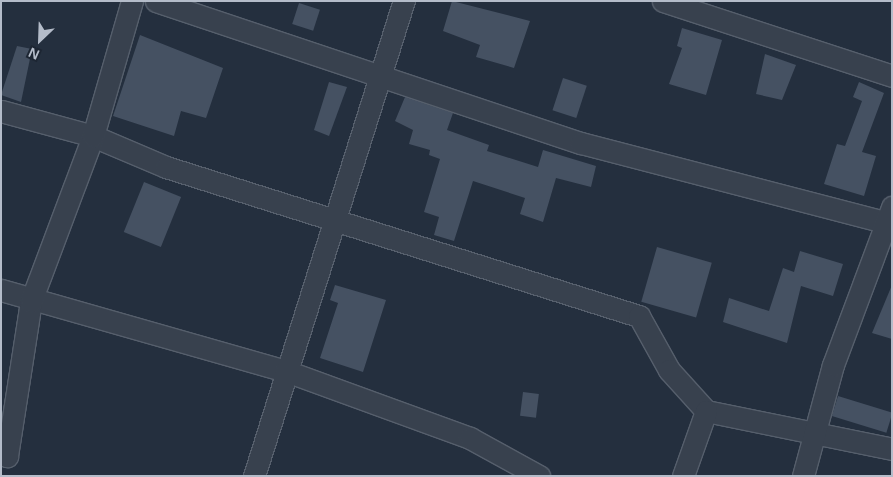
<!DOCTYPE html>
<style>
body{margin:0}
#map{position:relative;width:893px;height:477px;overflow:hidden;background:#242f3e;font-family:Helvetica,sans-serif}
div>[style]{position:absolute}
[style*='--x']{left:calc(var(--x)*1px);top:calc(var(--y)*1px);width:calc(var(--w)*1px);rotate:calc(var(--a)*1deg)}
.building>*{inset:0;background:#455162;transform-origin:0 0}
.roads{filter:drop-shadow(1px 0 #565f6c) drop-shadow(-1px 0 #565f6c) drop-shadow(0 1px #565f6c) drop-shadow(0 -1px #565f6c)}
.street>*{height:21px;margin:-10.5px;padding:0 10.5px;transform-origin:10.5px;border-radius:10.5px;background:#38414e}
span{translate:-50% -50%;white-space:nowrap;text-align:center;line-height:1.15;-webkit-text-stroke:5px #1d2633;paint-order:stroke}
.frame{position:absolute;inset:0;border:2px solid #b4bcc9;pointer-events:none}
.north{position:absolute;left:15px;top:15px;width:50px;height:50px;-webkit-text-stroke:4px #1d2633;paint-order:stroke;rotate:204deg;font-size:14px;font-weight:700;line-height:20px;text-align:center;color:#b4bcc9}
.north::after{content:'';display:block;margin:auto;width:18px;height:22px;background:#b4bcc9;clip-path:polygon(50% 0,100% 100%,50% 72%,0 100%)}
</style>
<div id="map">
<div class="building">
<i style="clip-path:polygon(452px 1px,530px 21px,514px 68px,476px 57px,480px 45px,443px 31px)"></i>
<i style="left:299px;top:3px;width:22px;height:22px;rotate:18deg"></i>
<i style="clip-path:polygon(682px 28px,722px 40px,706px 95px,669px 84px,682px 48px,677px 46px)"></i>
<i style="clip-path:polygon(140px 35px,223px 68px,206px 118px,181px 111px,174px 136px,113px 116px)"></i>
<i style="clip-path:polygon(17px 46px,32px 49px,21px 102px,1px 95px)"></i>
<i style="clip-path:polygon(765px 54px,796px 65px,782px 100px,756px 94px)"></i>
<i style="left:563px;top:78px;width:25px;height:34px;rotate:18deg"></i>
<i style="clip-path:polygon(329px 82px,347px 87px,329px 136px,314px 130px)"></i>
<i style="clip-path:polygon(859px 82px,884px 93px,862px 152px,876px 156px,864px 196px,824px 184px,837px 144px,845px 146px,862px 101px,853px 97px)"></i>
<i style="clip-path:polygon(405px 97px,453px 113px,447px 130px,489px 145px,487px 151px,538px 167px,543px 150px,596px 166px,591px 187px,556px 178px,543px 222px,520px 214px,525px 198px,473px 181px,454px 241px,434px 235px,439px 217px,424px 212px,440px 159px,429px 155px,430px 150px,409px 144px,413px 130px,395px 121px)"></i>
<i style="left:144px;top:182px;width:40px;height:54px;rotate:22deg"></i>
<i style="left:657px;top:247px;width:57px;height:57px;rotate:16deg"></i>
<i style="clip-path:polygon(800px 251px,843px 264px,833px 296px,801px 286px,787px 343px,723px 322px,729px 298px,769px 311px,783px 268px,794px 272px)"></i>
<i style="clip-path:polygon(335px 285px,386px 300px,363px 372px,320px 358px,338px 303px,330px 300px)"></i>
<i style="clip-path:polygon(892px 285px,892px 339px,872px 333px)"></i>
<i style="left:523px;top:392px;width:16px;height:24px;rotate:7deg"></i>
<i style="left:838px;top:396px;width:57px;height:21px;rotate:17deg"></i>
</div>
<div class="roads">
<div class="street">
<i style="--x:156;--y:1;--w:448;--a:18.5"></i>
<i style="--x:581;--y:143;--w:321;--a:14.6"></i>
<i style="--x:663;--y:1;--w:241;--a:18.1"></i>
<i style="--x:1;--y:111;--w:95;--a:15.2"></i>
<i style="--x:93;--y:136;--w:79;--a:23"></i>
<i style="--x:166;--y:167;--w:496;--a:17.5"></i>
<i style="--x:639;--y:316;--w:62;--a:60.9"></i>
<i style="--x:669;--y:370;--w:55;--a:47.9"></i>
<i style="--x:706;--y:411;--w:190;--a:11.5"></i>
<i style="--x:1;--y:290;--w:296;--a:15.9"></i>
<i style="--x:286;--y:371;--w:196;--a:20"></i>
<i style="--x:470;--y:438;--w:79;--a:28.8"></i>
<i style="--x:1;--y:453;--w:7;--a:27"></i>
<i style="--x:7;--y:456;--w:157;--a:-81.2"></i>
<i style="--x:31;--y:301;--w:176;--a:-69.4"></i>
<i style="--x:93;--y:136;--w:141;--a:-73.9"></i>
<i style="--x:254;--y:476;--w:498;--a:-72.5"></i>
<i style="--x:683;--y:476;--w:69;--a:-70.5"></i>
<i style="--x:803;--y:476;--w:115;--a:-74.9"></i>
<i style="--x:833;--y:365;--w:169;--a:-69.5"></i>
</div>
</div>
<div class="frame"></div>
<div class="north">N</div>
</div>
